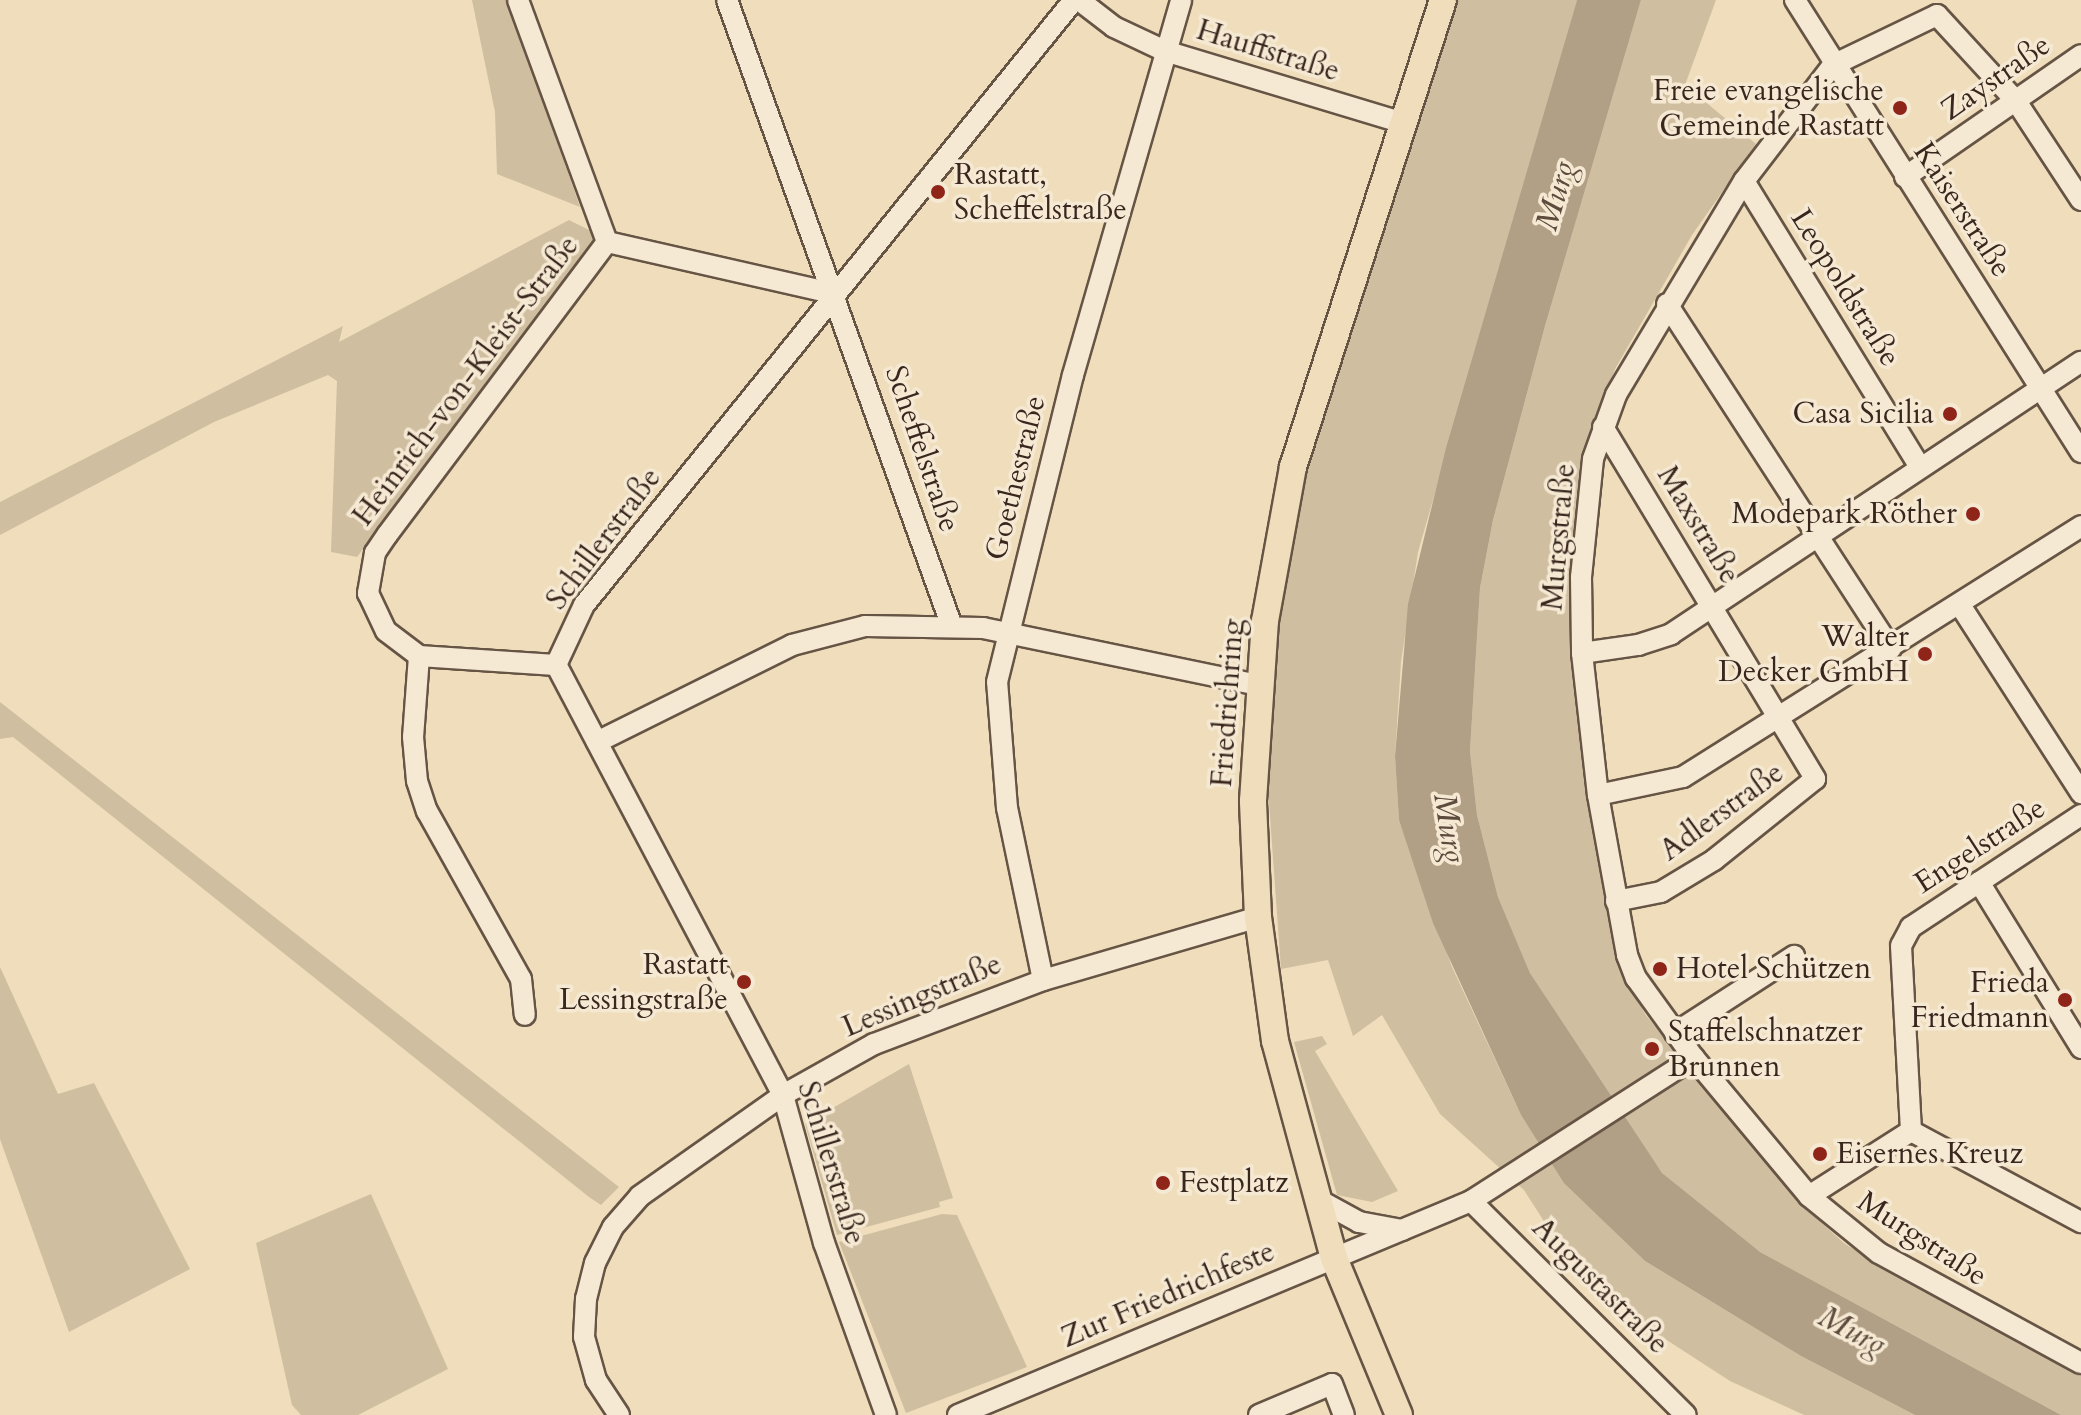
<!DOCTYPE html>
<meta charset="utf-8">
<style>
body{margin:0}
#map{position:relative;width:2081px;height:1415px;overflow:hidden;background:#efddbb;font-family:Cardo,serif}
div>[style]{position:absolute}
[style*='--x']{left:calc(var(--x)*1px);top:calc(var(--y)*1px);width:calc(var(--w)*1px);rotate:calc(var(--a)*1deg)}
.green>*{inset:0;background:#d0bea0}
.water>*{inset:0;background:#b19f86}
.roads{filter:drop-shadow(2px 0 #665445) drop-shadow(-2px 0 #665445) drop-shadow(0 2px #665445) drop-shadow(0 -2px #665445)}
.minor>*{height:20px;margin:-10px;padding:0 10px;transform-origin:10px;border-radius:10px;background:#f5e9d3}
.major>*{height:26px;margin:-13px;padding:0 13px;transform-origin:13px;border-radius:13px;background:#efddbb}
.dots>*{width:22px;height:22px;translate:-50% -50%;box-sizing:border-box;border:4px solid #f5e9d3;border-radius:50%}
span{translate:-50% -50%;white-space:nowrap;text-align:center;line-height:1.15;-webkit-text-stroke:7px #f5e9d3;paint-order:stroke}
.street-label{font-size:30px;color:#39271e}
.poi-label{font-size:30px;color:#39271e}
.right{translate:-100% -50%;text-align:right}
.left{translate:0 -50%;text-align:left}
.water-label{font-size:32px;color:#5d4b3d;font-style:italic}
</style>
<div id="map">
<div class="green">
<i style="clip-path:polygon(472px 0,507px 0,580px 207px,497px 174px,495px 112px)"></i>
<i style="clip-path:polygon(1456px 0,1577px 0,1418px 552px,1401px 662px,1395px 756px,1399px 820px,1452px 967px,1521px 1115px,1565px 1183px,1645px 1261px,1801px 1356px,1915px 1415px,1804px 1415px,1730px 1381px,1659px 1335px,1554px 1237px,1524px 1190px,1440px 1114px,1382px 1015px,1353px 1036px,1328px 960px,1281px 969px,1267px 775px,1272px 682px,1288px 559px,1307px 473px)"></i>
<i style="clip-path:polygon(1641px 0,1716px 0,1685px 85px,1756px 144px,1692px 235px,1615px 369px,1581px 469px,1570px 577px,1573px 653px,1618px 964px,1645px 1014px,1795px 1199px,1845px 1244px,2081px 1375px,2081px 1415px,2061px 1415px,1760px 1252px,1706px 1212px,1662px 1173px,1632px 1131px,1530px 973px,1498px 897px,1477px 815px,1470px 751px,1480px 588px,1493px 520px,1545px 326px)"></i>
<i style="clip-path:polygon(569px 220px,595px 233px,598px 240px,357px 557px,331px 552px,337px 381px,328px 375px,214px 422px,0 535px,0 502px,343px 326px,339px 342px)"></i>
<i style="clip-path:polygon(0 702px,619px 1187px,601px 1205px,589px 1197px,13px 737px,0 739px)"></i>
<i style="clip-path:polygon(0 967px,58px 1094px,94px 1083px,190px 1269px,69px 1332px,0 1139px)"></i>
<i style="clip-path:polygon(1322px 1036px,1327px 1044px,1315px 1051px,1398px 1191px,1372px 1202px,1337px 1195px,1294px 1042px)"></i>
<i style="clip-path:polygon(909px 1064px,953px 1198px,939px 1202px,940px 1207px,837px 1235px,805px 1124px)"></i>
<i style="clip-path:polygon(371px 1194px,448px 1369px,358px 1415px,301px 1415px,292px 1405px,256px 1243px)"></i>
<i style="clip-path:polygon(942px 1214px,957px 1215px,1027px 1367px,906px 1413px,839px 1242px)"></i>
</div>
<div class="water">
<i style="clip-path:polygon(1577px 0,1641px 0,1545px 326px,1493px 520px,1480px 588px,1470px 751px,1477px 815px,1498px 897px,1530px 973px,1662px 1173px,1760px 1252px,2061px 1415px,1915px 1415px,1801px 1356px,1645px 1261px,1564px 1183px,1521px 1115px,1433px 923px,1399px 820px,1395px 756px,1408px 604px,1446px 448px)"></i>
</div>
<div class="roads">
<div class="minor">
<i style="--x:518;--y:0;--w:258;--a:69.8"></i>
<i style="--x:607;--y:242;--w:366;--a:126.9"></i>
<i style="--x:387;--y:535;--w:22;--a:124"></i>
<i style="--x:375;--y:553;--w:41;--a:99.9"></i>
<i style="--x:368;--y:593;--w:42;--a:64.7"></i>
<i style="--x:386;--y:631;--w:41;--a:37.1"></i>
<i style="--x:419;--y:656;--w:137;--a:3.8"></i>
<i style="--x:727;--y:0;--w:663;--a:70.25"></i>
<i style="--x:1079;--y:0;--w:44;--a:37.6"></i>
<i style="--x:1114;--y:27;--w:56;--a:25.2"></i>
<i style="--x:1165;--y:51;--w:250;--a:16.8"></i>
<i style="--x:1795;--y:0;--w:535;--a:57.68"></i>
<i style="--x:1905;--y:177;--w:214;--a:-34.7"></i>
<i style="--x:1744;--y:181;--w:334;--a:58.4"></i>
<i style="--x:2081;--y:200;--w:118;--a:-123.3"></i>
<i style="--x:2016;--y:101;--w:117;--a:-132.6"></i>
<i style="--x:1937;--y:15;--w:115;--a:154.3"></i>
<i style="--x:1833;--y:65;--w:146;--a:127.5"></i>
<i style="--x:1744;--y:181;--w:249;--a:120.9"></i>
<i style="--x:1616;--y:395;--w:68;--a:109.8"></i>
<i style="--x:1593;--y:459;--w:119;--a:95.8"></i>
<i style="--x:1581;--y:577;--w:76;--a:89.2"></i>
<i style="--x:1582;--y:653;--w:143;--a:83.6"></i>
<i style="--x:1598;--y:795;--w:163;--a:79.7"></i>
<i style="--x:1627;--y:955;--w:25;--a:69"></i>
<i style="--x:1636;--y:978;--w:99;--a:54.1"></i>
<i style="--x:1694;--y:1058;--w:180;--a:50.2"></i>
<i style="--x:1809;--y:1196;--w:90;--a:39.2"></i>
<i style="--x:1879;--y:1253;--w:230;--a:28.6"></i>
<i style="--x:607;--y:242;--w:235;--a:12.8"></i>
<i style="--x:1667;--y:304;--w:411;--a:57"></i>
<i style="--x:1603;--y:427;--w:411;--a:58.9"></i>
<i style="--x:1815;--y:779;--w:129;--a:141.3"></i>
<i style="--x:1714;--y:860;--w:62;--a:148.9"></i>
<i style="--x:1661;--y:892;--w:46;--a:168.7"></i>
<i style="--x:1960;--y:605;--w:224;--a:57.2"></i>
<i style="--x:1582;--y:653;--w:57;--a:-8.1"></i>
<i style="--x:1638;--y:645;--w:35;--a:-18"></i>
<i style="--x:1671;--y:634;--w:492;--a:-33.6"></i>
<i style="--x:419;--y:656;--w:81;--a:94.2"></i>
<i style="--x:413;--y:737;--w:44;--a:84.8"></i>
<i style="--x:417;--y:781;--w:32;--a:72"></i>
<i style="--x:427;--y:811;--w:193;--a:60.8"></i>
<i style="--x:521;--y:979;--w:36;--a:84"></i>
<i style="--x:597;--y:742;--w:218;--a:-26.4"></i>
<i style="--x:792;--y:645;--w:75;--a:-14.6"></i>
<i style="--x:865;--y:626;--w:118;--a:1"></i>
<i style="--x:983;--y:628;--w:281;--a:11.7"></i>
<i style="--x:1598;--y:795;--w:87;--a:-12"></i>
<i style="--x:1683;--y:777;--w:471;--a:-32.2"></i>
<i style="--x:2081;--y:815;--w:204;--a:146.6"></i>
<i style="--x:1911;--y:927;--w:21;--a:118"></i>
<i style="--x:1901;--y:946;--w:185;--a:86.9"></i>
<i style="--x:1911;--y:1131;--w:193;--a:28.2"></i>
<i style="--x:1979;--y:882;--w:195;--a:58.4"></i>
<i style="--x:1043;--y:980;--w:176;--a:-101.8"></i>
<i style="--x:1007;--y:808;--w:126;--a:-94.5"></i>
<i style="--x:997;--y:682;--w:316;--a:-76.1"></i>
<i style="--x:1073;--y:375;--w:390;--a:-73.9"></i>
<i style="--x:1675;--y:1033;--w:142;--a:-32.9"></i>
<i style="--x:1809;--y:1196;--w:121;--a:-32.5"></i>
<i style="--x:1317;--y:1199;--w:48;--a:28.7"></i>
<i style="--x:1359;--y:1222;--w:44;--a:10.5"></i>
<i style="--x:1471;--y:1201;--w:303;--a:44.9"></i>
<i style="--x:619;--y:1415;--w:42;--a:-123.3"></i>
<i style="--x:596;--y:1380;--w:45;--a:-105.6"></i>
<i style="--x:584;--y:1337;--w:38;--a:-87"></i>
<i style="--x:586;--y:1299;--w:37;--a:-76"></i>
<i style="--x:595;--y:1263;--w:40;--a:-63.4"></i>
<i style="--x:613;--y:1227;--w:41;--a:-48.9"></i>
<i style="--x:640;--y:1196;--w:175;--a:-35.2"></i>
<i style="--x:783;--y:1095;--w:104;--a:-29.3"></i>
<i style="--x:874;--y:1044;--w:181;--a:-20.7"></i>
<i style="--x:1043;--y:980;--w:224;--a:-16.3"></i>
<i style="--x:886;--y:1415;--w:183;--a:-109.8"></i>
<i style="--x:824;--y:1243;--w:154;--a:-105.5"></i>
<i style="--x:783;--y:1095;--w:486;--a:-117.8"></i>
<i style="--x:556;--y:665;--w:66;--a:-65"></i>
<i style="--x:584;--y:605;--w:779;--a:-51"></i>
<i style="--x:958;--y:1415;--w:556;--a:-22.64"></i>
<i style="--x:1471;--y:1201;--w:265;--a:-32.7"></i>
<i style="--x:1259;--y:1415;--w:79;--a:-23"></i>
<i style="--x:1332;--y:1384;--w:33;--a:69"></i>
</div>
<div class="major">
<i style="--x:1399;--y:1415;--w:170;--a:-112.5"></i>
<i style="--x:1334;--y:1258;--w:225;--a:-105.2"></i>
<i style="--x:1275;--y:1041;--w:125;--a:-97.8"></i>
<i style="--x:1258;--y:917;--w:116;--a:-92.5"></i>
<i style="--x:1253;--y:801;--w:180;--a:-86.2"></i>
<i style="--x:1265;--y:621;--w:157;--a:-79.7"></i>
<i style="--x:1293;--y:467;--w:490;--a:-72.2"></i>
</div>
</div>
<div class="dots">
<i style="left:1900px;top:108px;background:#8f2418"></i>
<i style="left:938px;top:192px;background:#8f2418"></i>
<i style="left:1950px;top:414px;background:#8f2418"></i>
<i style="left:1973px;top:514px;background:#8f2418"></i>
<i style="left:1925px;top:654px;background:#8f2418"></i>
<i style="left:1660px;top:969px;background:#8f2418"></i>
<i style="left:744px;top:982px;background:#8f2418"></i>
<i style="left:2065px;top:1000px;background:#8f2418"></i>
<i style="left:1652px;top:1049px;background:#8f2418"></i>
<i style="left:1820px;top:1154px;background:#8f2418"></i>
<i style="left:1163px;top:1183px;background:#8f2418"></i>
</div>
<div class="street-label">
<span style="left:1268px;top:51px;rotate:17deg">Hauffstraße</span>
<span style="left:1996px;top:78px;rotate:-35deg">Zaystraße</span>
<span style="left:1962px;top:210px;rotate:57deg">Kaiserstraße</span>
<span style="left:1845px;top:288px;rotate:58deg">Leopoldstraße</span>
<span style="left:466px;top:381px;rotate:-53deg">Heinrich-von-Kleist-Straße</span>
<span style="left:922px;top:449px;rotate:71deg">Scheffelstraße</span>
<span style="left:1016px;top:478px;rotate:-76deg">Goethestraße</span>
<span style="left:1698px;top:525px;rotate:59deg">Maxstraße</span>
<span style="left:1559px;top:537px;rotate:-85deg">Murgstraße</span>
<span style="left:604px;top:539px;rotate:-53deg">Schillerstraße</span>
<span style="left:1228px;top:703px;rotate:-86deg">Friedrichring</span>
<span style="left:1722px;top:812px;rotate:-36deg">Adlerstraße</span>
<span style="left:1980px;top:846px;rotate:-33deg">Engelstraße</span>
<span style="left:922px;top:996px;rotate:-23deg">Lessingstraße</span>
<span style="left:831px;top:1163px;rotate:73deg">Schillerstraße</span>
<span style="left:1922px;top:1239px;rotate:33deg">Murgstraße</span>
<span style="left:1600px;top:1286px;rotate:45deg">Augustastraße</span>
<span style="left:1168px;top:1295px;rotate:-23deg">Zur Friedrichfeste</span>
</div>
<div class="poi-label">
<span class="right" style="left:1884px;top:108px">Freie evangelische<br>Gemeinde Rastatt</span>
<span class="left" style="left:954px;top:192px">Rastatt,<br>Scheffelstraße</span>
<span class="right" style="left:1934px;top:414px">Casa Sicilia</span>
<span class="right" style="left:1957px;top:514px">Modepark Röther</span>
<span class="right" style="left:1909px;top:654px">Walter<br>Decker GmbH</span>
<span class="right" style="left:728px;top:982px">Rastatt<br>Lessingstraße</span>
<span class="left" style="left:1676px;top:969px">Hotel Schützen</span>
<span class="right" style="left:2049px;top:1000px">Frieda<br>Friedmann</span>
<span class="left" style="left:1668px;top:1049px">Staffelschnatzer<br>Brunnen</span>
<span class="left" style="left:1836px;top:1154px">Eisernes Kreuz</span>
<span class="left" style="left:1179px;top:1183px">Festplatz</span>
</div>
<div class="water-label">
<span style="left:1556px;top:196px;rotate:-74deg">Murg</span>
<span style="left:1449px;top:828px;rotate:81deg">Murg</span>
<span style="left:1852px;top:1331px;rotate:28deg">Murg</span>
</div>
</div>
